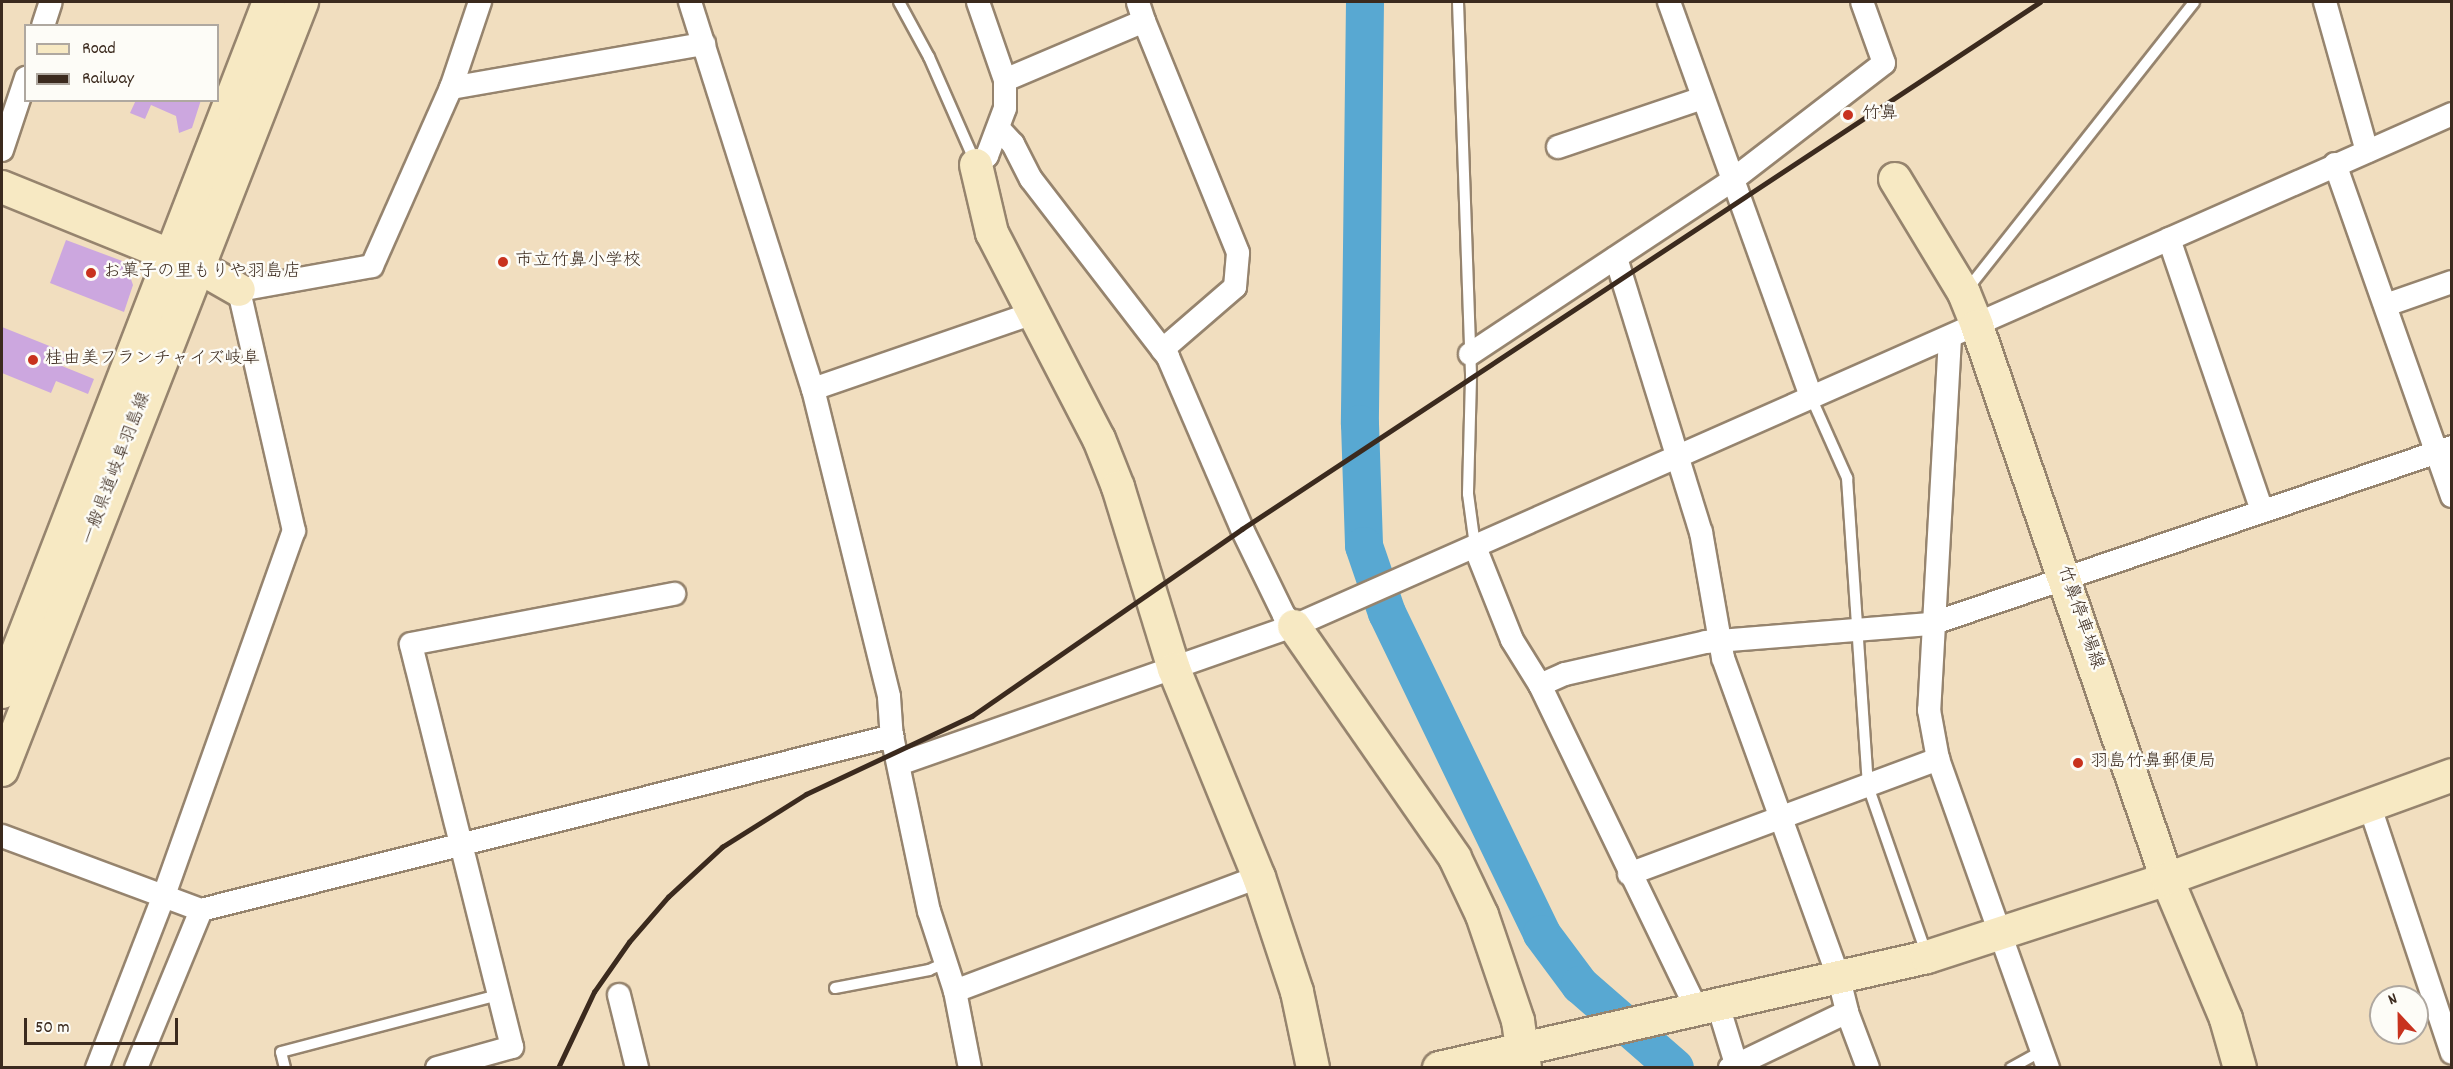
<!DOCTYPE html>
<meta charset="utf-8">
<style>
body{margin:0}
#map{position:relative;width:2453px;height:1069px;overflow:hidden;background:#f1debf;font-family:Dekko,"Klee One",sans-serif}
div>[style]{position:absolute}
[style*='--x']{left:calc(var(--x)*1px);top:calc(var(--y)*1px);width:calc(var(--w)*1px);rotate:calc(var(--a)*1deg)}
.river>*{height:38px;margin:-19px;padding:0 19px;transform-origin:19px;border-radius:19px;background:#58a8d2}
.building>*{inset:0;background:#cca7df}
.roads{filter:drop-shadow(2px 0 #96846e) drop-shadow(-2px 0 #96846e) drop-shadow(0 2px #96846e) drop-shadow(0 -2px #96846e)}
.lane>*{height:10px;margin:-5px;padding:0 5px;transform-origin:5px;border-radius:5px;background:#fff}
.street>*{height:22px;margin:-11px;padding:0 11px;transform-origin:11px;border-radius:11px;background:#fff}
.secondary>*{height:32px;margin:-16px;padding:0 16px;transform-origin:16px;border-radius:16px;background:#f7e9c3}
.rail>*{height:4.5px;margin:-2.25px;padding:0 2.25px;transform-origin:2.25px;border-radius:2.25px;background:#3b2a1e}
.dots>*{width:16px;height:16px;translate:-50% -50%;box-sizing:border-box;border:3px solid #fdfcf7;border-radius:50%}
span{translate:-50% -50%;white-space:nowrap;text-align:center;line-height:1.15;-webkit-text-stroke:5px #fdfcf7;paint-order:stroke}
.poi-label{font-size:18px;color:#3b2a1e}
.left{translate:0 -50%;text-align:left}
.street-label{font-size:18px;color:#3b2a1e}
.frame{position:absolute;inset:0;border:3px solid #3b2a1e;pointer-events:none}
.legend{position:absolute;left:24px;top:24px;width:195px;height:78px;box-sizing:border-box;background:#fdfcf7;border:2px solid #afa8a0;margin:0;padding:8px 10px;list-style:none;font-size:18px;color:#3b2a1e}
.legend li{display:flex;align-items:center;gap:12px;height:30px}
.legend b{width:30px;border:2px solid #afa8a0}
.north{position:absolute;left:2369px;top:985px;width:60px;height:60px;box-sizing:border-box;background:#fdfcf7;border:2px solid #afa8a0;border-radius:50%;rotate:338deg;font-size:16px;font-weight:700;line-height:24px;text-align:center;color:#3b2a1e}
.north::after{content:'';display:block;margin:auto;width:21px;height:27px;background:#c8321e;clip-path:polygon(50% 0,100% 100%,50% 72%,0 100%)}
.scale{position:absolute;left:24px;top:1018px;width:154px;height:27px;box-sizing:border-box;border:3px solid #3b2a1e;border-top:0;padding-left:8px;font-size:18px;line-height:21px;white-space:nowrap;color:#3b2a1e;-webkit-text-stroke:4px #fdfcf7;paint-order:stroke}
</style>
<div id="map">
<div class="river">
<i style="--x:1365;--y:2;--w:422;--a:90.7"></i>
<i style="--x:1360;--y:424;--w:122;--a:88.1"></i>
<i style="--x:1364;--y:546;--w:71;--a:71.1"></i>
<i style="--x:1387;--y:613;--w:356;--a:64.2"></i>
<i style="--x:1542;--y:934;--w:64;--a:53.3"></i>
<i style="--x:1580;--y:985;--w:126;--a:41.1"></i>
</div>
<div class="building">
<i style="clip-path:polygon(136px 100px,201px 100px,192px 128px,179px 133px,176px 116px,151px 105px,145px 119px,130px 113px)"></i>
<i style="clip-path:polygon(66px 240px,125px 262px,133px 285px,124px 312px,50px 283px)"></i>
<i style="clip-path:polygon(2px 327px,67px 353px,62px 366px,94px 379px,88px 394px,56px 381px,51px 393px,2px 373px)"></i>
</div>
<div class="roads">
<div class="lane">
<i style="--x:899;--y:2;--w:63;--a:61.4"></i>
<i style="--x:929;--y:57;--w:115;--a:66.3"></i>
<i style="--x:1458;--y:2;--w:376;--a:88"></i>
<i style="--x:1471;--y:378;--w:116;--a:91.5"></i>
<i style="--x:1468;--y:494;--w:52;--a:82.3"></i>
<i style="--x:1966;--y:291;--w:368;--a:-51.7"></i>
<i style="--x:1811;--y:397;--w:89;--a:66"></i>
<i style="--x:1847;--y:478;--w:309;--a:86.1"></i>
<i style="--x:1868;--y:786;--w:177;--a:70.8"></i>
<i style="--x:835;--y:988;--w:96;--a:-10.8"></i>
<i style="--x:929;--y:970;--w:20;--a:-24"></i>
<i style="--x:285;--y:1068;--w:16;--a:-104"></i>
<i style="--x:281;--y:1052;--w:225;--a:-14.7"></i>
<i style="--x:2011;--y:1068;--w:35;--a:-29"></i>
</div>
<div class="street">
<i style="--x:690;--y:2;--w:406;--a:72.4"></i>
<i style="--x:813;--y:389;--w:317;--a:76.1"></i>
<i style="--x:889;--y:697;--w:39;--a:86"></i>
<i style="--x:892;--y:736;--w:179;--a:78.1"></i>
<i style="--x:929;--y:911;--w:84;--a:72"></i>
<i style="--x:955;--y:991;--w:78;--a:79"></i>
<i style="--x:1669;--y:2;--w:420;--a:70.2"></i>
<i style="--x:2325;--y:2;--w:155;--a:74.3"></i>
<i style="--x:1144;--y:21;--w:250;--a:67.9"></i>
<i style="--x:1238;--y:253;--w:34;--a:95"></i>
<i style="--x:1235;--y:287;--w:96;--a:139.2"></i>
<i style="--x:43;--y:26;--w:25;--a:-72"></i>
<i style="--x:1005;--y:80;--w:151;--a:-23"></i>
<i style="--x:1144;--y:21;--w:20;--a:-108"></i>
<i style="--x:451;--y:88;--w:257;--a:-9.9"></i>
<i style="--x:1000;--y:130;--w:19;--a:47"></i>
<i style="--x:1013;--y:144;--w:39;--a:63"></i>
<i style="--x:1031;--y:179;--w:225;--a:52.4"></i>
<i style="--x:1168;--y:357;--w:187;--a:66.7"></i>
<i style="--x:1242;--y:529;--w:96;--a:64"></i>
<i style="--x:1284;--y:615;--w:15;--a:48"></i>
<i style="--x:1558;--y:147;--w:153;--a:-18.7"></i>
<i style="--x:2;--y:150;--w:76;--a:-71.6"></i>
<i style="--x:2335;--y:164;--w:352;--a:70.6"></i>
<i style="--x:976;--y:165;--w:14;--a:-39"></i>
<i style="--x:987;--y:156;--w:51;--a:-69.4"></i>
<i style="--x:1005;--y:108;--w:28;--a:-90"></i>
<i style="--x:1005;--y:80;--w:83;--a:-109.1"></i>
<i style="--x:2169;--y:239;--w:287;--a:71.1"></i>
<i style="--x:1616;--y:258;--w:287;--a:72.8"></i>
<i style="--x:1701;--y:532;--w:128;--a:80.1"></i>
<i style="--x:1723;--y:658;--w:341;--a:70.1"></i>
<i style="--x:1839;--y:979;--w:34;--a:76"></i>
<i style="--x:1847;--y:1012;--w:130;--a:154.4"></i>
<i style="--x:2386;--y:305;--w:70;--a:-19.2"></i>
<i style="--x:1950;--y:338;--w:373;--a:93.2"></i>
<i style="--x:1929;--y:710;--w:50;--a:79.6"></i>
<i style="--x:1938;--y:759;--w:328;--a:70.4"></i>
<i style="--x:1470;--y:354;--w:313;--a:-33.5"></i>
<i style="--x:1731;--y:181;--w:193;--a:-37.6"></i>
<i style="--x:1884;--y:63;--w:65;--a:-109.8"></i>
<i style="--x:813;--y:389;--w:231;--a:-19"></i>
<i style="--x:1475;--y:547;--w:100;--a:68.3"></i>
<i style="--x:1512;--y:640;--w:53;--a:58.1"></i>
<i style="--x:1540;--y:685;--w:361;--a:64.2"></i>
<i style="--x:1540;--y:685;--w:27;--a:-24"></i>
<i style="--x:1565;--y:674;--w:145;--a:-12.8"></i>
<i style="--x:1706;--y:642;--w:226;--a:-4.6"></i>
<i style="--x:1931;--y:624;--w:550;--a:-18.76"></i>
<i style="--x:899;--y:764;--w:418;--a:-19.3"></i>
<i style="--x:1294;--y:626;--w:1266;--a:-23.85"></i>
<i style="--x:2369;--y:804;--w:262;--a:71.6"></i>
<i style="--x:2;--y:836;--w:212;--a:20.4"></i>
<i style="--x:201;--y:910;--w:713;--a:-14.13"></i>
<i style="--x:1629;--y:874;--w:330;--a:-20.4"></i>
<i style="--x:955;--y:991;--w:325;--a:-20.6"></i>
<i style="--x:619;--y:995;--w:75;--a:76.1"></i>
<i style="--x:1718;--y:1005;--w:62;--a:73"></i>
<i style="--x:1847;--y:1012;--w:60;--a:69.4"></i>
<i style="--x:97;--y:1068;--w:182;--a:-68.8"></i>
<i style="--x:163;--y:898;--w:390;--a:-70.4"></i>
<i style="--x:294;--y:531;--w:247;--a:-102.9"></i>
<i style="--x:239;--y:290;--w:135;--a:-10.2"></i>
<i style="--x:372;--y:266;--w:195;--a:-66.1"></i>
<i style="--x:451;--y:88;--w:91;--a:-71.4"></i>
<i style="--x:136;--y:1068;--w:171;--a:-67.6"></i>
<i style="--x:437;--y:1068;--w:78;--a:-15.6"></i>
<i style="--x:512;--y:1047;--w:415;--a:-104.1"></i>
<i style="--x:411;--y:644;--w:268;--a:-10.8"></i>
</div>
<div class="secondary">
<i style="--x:976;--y:165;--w:70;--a:76.8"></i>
<i style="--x:992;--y:233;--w:232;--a:62.6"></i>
<i style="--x:1099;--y:439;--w:52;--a:68.4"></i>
<i style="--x:1118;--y:487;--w:190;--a:72.9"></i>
<i style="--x:1174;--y:669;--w:225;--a:67.8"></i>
<i style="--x:1259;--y:877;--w:121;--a:71.7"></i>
<i style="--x:1297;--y:992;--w:78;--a:78.1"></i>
<i style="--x:1895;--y:179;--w:133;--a:58.8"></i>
<i style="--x:1964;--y:293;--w:35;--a:68"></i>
<i style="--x:1977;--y:326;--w:585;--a:71.04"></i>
<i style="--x:2167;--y:879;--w:152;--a:67.1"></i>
<i style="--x:2226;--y:1019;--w:51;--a:74.1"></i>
<i style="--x:2;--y:187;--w:210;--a:22.1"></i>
<i style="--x:197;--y:266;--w:48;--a:29.7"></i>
<i style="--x:1294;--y:626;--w:282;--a:55.2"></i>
<i style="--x:1455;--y:858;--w:63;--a:64.7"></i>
<i style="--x:1482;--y:915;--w:112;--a:71.2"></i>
<i style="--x:1518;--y:1021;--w:48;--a:81.5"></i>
<i style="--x:2;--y:692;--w:740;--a:-68.85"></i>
<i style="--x:2;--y:770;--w:825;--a:-68.66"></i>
<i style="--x:1439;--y:1068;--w:500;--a:-12.81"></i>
<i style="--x:1927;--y:957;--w:252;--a:-18"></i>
<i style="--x:2167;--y:879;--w:303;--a:-20"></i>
</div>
</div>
<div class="rail">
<i style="--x:558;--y:1068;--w:84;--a:-64.7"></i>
<i style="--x:594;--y:992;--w:61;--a:-55"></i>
<i style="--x:629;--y:942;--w:60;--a:-49.1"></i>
<i style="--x:668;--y:897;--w:74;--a:-42.8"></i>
<i style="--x:722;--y:847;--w:99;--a:-32.2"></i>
<i style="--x:806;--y:794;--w:183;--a:-25.2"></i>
<i style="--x:972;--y:716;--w:328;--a:-34.7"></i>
<i style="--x:1242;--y:529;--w:956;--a:-33.44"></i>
</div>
<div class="dots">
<i style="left:1848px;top:115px;background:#c8321e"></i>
<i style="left:503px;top:262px;background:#c8321e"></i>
<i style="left:91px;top:273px;background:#c8321e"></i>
<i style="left:33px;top:360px;background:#c8321e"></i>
<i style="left:2078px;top:763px;background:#c8321e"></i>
</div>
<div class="poi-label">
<span class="left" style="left:1862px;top:115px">竹鼻</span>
<span class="left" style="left:515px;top:262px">市立竹鼻小学校</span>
<span class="left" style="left:103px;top:273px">お菓子の里もりや羽島店</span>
<span class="left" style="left:45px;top:360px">桂由美フランチャイズ岐阜</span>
<span class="left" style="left:2090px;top:763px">羽島竹鼻郵便局</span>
</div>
<div class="street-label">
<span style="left:118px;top:469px;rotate:-69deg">一般県道岐阜羽島線</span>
<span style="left:2079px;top:618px;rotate:71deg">竹鼻停車場線</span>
</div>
<div class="frame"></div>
<ul class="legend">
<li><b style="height:8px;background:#f7e9c3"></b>Road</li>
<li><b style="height:8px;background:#3b2a1e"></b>Railway</li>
</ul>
<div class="north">N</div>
<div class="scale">50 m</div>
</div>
